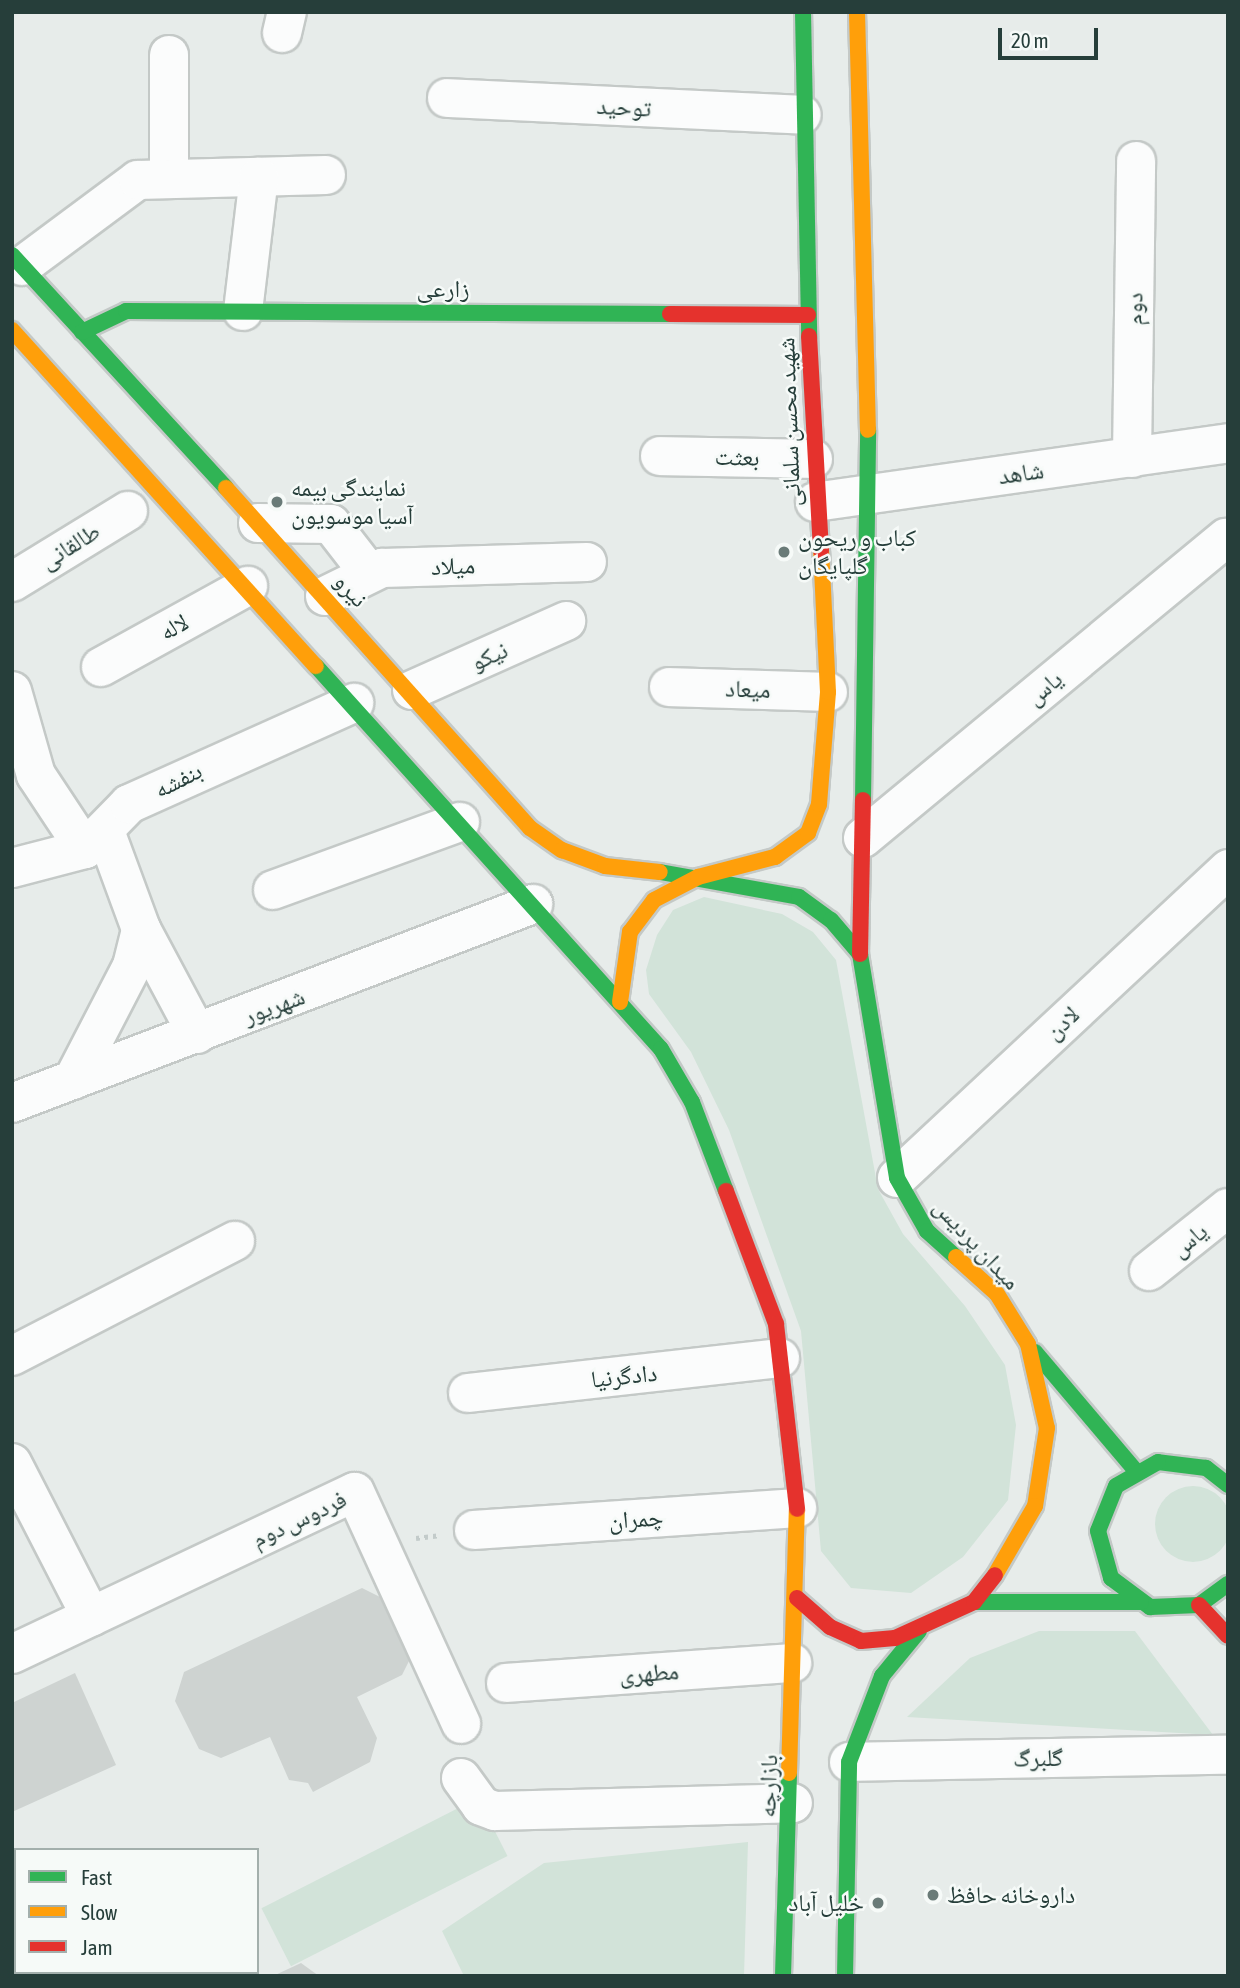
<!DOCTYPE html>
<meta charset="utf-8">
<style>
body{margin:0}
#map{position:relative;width:1240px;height:1988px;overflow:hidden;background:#e7ecea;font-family:"Asap Condensed","Noto Naskh Arabic",sans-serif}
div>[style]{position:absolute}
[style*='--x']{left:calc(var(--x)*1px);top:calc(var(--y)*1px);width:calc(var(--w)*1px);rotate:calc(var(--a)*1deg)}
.green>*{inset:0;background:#d2e3d9;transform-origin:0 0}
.round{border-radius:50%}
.building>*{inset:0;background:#ced3d1}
.path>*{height:4.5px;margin-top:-2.25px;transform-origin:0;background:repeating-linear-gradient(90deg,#c3cbca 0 3.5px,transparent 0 8.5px)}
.roads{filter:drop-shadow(2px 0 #c4c9c7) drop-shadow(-2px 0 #c4c9c7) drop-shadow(0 2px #c4c9c7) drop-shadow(0 -2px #c4c9c7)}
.street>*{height:38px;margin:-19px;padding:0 19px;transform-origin:19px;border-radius:19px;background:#fbfcfc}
.fast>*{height:16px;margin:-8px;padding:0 8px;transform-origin:8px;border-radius:8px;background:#30b455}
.slow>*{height:16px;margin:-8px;padding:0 8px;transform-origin:8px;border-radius:8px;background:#ff9f0a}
.jam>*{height:16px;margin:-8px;padding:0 8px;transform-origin:8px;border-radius:8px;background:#e5322d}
.dots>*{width:19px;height:19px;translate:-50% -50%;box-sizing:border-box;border:4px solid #f6faf8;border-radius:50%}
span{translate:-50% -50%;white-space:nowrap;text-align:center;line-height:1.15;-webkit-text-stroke:5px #f6faf8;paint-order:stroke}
.street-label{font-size:24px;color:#263e3a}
.poi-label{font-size:24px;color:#263e3a}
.left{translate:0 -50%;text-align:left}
.right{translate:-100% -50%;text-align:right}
.frame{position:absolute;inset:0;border:14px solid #263e3a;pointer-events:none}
.legend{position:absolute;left:14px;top:1848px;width:245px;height:126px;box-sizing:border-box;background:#f6faf8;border:2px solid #a3afac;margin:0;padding:9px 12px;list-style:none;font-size:21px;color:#263e3a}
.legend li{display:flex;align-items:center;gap:14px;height:35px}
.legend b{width:35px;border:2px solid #a3afac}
.scale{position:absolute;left:998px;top:28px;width:100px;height:32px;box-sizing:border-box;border:4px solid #263e3a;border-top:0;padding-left:9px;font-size:21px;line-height:24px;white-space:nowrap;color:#263e3a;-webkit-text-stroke:5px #f6faf8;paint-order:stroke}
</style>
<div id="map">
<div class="green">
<i style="clip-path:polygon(704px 897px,782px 914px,813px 932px,836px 960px,878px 1189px,903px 1234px,965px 1306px,1005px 1365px,1016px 1425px,1008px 1500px,963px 1557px,911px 1593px,851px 1588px,821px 1551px,801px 1331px,729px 1130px,691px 1052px,649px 994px,646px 970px,657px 935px,673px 910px)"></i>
<i class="round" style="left:1155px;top:1486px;width:76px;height:76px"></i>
<i style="clip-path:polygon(1039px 1631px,1135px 1631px,1213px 1735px,907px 1717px,970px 1658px)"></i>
<i style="left:478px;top:1798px;width:65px;height:243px;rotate:63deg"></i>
<i style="clip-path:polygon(748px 1842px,744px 1976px,464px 1976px,442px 1931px,544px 1863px)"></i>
<i style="clip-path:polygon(93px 1972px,251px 1972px,85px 1976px)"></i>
</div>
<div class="building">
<i style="clip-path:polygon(362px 1588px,390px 1602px,413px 1653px,402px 1675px,357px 1697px,377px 1738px,370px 1762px,313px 1792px,308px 1783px,289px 1780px,270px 1737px,221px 1758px,199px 1749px,175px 1701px,184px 1672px)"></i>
<i style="clip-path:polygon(75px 1673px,116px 1765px,12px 1812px,12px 1703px)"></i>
<i style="clip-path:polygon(301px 1963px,319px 1976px,273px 1976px)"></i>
</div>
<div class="path">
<i style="--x:416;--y:1538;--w:23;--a:-7"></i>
</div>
<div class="roads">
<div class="street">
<i style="--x:282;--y:33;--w:22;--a:-77"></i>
<i style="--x:169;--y:55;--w:120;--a:90"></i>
<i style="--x:447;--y:98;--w:355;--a:2.7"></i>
<i style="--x:22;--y:266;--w:144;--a:-36.6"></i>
<i style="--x:138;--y:180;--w:188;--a:-1.5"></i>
<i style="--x:243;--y:311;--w:135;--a:-83.2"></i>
<i style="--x:660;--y:456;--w:153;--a:1.1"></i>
<i style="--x:1132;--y:458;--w:297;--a:-89.2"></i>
<i style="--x:815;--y:502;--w:417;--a:-8.1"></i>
<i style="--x:258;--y:523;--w:73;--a:0.8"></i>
<i style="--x:331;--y:524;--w:62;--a:52.2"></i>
<i style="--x:12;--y:582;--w:136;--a:-31.5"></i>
<i style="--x:325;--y:596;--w:64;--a:-26.2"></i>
<i style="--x:382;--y:568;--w:205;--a:-1.7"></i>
<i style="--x:101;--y:667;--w:168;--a:-28.9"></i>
<i style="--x:669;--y:687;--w:159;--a:1.8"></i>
<i style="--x:412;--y:690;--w:169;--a:-24.1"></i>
<i style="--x:12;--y:691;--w:87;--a:74.1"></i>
<i style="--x:36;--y:775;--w:89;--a:56.5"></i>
<i style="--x:105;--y:831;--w:104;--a:69.8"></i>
<i style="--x:141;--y:929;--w:119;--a:61.9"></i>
<i style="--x:863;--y:838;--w:471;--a:-39.6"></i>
<i style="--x:12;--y:868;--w:75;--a:-14.6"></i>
<i style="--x:85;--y:849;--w:63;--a:-45.6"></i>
<i style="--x:129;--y:804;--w:247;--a:-24.2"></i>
<i style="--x:273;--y:890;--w:199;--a:-20"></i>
<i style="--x:73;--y:1080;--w:128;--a:-62.6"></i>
<i style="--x:132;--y:966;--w:38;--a:-76"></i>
<i style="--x:12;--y:1103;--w:558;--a:-20.9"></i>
<i style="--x:897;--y:1178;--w:453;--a:-43"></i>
<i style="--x:1149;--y:1271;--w:101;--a:-38.6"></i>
<i style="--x:12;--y:1356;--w:251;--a:-27.3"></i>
<i style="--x:468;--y:1393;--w:314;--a:-6.4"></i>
<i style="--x:12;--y:1463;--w:173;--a:62.8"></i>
<i style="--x:474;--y:1530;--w:324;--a:-3.9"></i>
<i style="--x:12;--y:1654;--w:379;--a:-25.3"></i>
<i style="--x:355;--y:1492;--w:255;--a:65.4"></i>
<i style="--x:506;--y:1683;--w:287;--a:-4"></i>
<i style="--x:849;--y:1762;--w:379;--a:-1.1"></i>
<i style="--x:461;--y:1778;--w:34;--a:54"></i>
<i style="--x:481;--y:1806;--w:15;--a:20"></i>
<i style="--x:495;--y:1811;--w:298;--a:-1.5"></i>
</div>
<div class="fast">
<i style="--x:803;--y:12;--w:324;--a:88.9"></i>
<i style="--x:12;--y:255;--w:316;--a:47.4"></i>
<i style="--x:82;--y:332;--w:49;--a:-25.5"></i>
<i style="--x:126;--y:311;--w:544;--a:0.32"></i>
<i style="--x:316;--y:666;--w:515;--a:47.99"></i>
<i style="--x:661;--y:1049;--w:61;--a:59.7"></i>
<i style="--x:692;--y:1102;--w:95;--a:69.1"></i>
<i style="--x:863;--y:800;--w:370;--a:-89.2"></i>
<i style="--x:660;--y:872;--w:141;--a:10.2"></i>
<i style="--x:799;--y:897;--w:39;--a:36"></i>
<i style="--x:831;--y:920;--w:45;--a:49.5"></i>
<i style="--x:860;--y:954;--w:227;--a:80.6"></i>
<i style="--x:897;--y:1178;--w:61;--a:60.5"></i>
<i style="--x:927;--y:1231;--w:39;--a:42"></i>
<i style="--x:1035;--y:1352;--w:155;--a:49.7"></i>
<i style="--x:1228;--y:1485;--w:28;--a:-142"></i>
<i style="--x:1206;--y:1468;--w:48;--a:-172.9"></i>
<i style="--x:1158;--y:1462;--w:48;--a:150.3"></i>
<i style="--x:1116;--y:1486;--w:48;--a:111.8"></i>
<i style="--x:1098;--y:1531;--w:49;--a:74.5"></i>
<i style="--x:1111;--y:1578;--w:49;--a:36.6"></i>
<i style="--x:1150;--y:1607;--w:49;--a:-2.3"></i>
<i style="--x:1199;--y:1605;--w:36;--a:-36"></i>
<i style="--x:974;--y:1602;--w:167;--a:0"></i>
<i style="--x:783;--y:1976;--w:203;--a:-88.3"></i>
<i style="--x:845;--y:1976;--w:214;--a:-88.9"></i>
<i style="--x:849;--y:1762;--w:92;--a:-69"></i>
<i style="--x:882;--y:1676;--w:58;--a:-50.6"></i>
</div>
<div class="slow">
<i style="--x:857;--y:12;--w:418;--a:88.5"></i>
<i style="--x:12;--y:330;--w:453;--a:47.9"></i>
<i style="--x:226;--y:488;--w:456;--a:48.2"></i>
<i style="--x:530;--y:828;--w:39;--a:35"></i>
<i style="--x:562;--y:850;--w:46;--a:20.4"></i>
<i style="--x:605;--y:866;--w:55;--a:6.2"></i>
<i style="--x:620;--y:1002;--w:71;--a:-81.9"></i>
<i style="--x:630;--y:932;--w:40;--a:-53"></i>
<i style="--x:654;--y:900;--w:50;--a:-27.6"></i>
<i style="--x:698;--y:877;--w:80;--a:-14.6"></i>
<i style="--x:775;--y:857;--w:41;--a:-36"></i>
<i style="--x:808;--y:833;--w:31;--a:-69"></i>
<i style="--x:819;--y:804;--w:112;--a:-85.4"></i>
<i style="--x:828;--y:692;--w:141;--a:-92.8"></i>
<i style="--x:956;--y:1257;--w:55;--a:42.1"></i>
<i style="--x:997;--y:1294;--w:59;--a:58.2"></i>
<i style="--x:1028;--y:1344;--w:86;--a:77.3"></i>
<i style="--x:1047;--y:1428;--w:79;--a:98.7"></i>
<i style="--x:1035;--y:1506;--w:80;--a:120.1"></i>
<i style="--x:789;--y:1773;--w:264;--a:-88.3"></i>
</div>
<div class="jam">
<i style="--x:670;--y:314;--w:138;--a:0.4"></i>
<i style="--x:809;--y:336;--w:215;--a:86.8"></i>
<i style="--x:860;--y:954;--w:154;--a:-88.9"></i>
<i style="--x:726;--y:1191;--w:142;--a:69.4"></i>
<i style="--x:776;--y:1324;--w:186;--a:83.5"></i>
<i style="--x:797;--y:1598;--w:44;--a:41.3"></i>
<i style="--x:830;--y:1627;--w:34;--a:24"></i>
<i style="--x:861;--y:1641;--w:34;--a:-5"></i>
<i style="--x:895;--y:1638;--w:87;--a:-24.5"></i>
<i style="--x:974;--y:1602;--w:34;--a:-52"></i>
<i style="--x:1199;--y:1605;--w:42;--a:46.9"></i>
</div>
</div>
<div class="dots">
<i style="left:277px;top:502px;background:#6a7b78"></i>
<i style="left:784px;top:552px;background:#6a7b78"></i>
<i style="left:933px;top:1895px;background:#6a7b78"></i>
<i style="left:878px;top:1903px;background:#6a7b78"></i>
</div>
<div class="street-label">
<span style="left:624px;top:107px;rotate:3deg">توحید</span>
<span style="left:443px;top:289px">زارعی</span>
<span style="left:1134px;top:309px;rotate:-89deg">دوم</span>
<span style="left:789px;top:422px;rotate:-92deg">شهید محسن سلمانی</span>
<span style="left:737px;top:457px;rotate:1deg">بعثت</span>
<span style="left:1021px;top:473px;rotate:-8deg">شاهد</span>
<span style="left:70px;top:546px;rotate:-32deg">طالقانی</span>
<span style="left:453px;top:566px;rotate:-2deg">میلاد</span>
<span style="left:351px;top:590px;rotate:47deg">نیرو</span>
<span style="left:174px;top:627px;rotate:-29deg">لاله</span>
<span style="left:489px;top:656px;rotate:-24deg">نیکو</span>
<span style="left:1044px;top:688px;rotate:-40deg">یاس</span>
<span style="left:748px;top:689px;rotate:2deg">میعاد</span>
<span style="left:178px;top:780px;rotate:-27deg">بنفشه</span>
<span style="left:274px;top:1006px;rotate:-20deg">شهریور</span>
<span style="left:1062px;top:1023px;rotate:-43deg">لادن</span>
<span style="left:1189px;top:1240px;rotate:-39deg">یاس</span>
<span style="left:977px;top:1244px;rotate:47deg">میدان پردیس</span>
<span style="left:624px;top:1376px;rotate:-6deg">دادگرنیا</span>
<span style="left:299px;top:1519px;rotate:-25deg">فردوس دوم</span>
<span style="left:636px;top:1519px;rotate:-4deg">چمران</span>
<span style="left:649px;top:1673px;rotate:-4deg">مطهری</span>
<span style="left:1038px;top:1758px;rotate:-1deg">گلبرگ</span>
<span style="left:768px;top:1786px;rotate:-88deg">بازارچه</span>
</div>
<div class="poi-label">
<span class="left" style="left:291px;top:502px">نمایندگی بیمه<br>آسیا موسویون</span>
<span class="left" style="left:798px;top:552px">کباب و ریحون<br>گلپایگان</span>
<span class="left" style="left:947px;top:1895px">داروخانه حافظ</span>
<span class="right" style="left:864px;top:1903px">خلیل آباد</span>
</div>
<div class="frame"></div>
<ul class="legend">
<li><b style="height:9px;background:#30b455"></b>Fast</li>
<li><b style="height:9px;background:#ff9f0a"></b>Slow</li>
<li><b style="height:9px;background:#e5322d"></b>Jam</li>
</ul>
<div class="scale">20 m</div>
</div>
